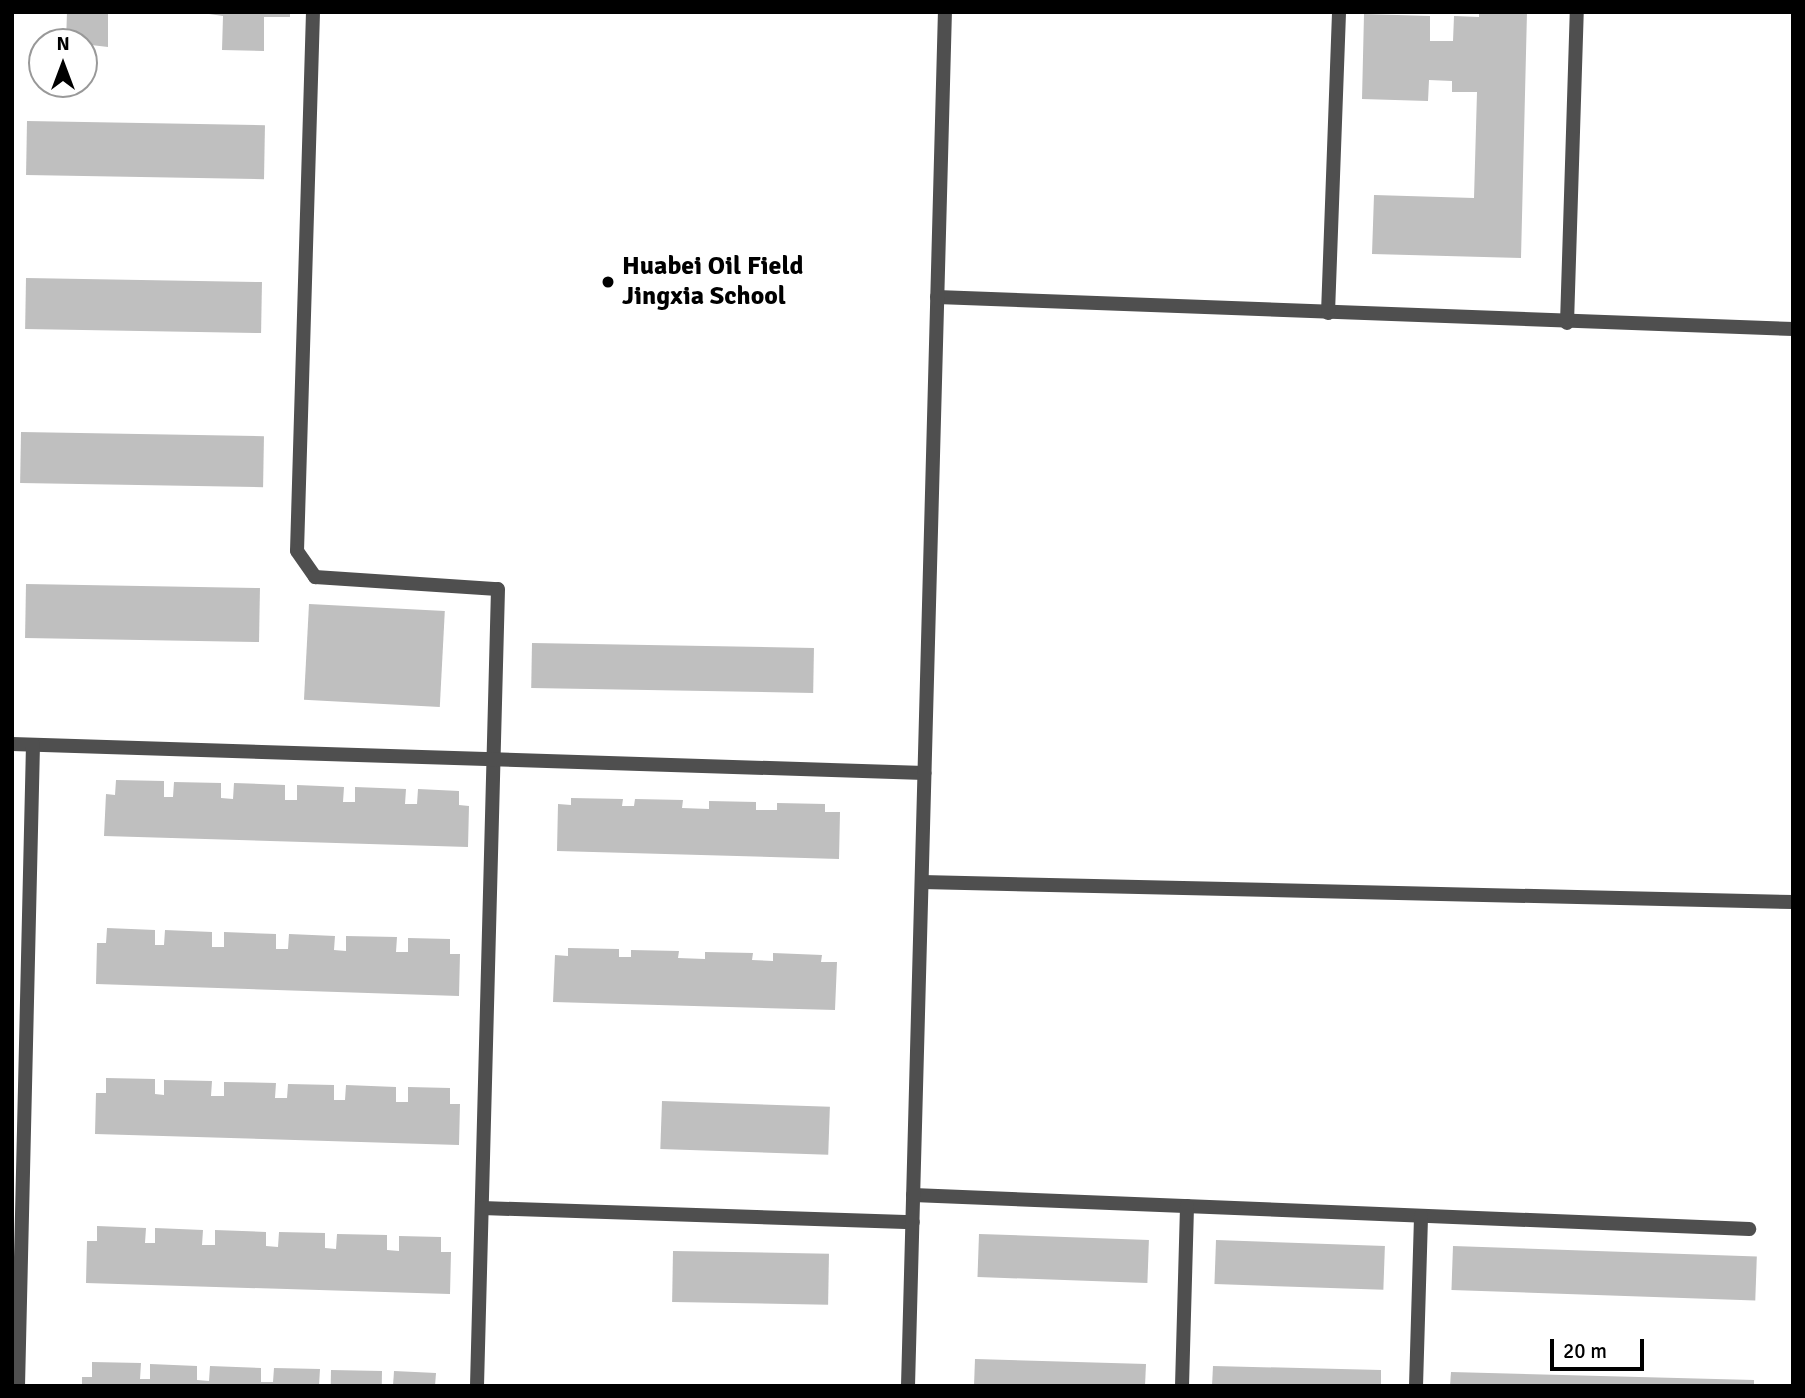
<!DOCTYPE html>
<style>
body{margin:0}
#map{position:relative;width:1805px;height:1398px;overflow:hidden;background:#fff;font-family:Signika,sans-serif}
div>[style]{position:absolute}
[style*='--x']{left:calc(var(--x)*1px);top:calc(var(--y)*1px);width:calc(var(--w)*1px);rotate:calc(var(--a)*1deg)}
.building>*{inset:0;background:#bfbfbf;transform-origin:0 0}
.service>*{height:14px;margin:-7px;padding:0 7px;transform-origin:7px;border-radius:7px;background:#4f4f4f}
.dots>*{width:19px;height:19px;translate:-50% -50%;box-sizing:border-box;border:4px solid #fff;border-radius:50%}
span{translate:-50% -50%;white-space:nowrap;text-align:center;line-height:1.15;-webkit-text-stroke:5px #fff;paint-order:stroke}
.poi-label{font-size:26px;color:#000;font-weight:700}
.left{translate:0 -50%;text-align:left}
.frame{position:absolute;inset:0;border:14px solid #000;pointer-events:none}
.north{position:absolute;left:28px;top:28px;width:70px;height:70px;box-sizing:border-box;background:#fff;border:2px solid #999;border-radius:50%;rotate:0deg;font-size:19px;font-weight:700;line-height:28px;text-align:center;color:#000}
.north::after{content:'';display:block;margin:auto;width:24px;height:32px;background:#000;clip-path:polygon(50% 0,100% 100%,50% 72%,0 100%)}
.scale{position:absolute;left:1550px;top:1339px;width:94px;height:32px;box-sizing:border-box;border:4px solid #000;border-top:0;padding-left:9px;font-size:21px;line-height:24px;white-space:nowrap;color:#000;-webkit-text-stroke:5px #fff;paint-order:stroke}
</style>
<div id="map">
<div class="building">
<i style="clip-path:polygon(67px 12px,108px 12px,108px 47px,66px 42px)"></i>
<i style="clip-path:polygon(195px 12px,290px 12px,290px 17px,264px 17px,264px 51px,222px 50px,223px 16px)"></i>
<i style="clip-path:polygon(1479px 12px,1527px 12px,1521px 258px,1372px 254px,1374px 195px,1474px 198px,1477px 92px,1452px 92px,1452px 81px,1429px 80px,1428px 101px,1362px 99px,1364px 14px,1430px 16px,1430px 41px,1453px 41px,1454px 16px,1479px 17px)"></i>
<i style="left:27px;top:121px;width:238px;height:54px;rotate:1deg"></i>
<i style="left:26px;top:278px;width:236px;height:51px;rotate:1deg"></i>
<i style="left:21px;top:432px;width:243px;height:51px;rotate:1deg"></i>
<i style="left:26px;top:584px;width:234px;height:54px;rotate:1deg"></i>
<i style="left:309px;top:604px;width:136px;height:96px;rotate:3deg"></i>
<i style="left:532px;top:643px;width:282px;height:45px;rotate:1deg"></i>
<i style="clip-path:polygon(116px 780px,164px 781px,164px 797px,173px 797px,174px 782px,221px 783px,221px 798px,233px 799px,234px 783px,285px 785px,285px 800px,297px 800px,297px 785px,344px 787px,343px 802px,355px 802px,355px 787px,406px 789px,405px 804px,417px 804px,418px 789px,459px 791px,459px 805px,469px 806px,468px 847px,104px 836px,106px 794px,115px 795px)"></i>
<i style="clip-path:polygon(571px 798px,623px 799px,622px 806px,634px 806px,635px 799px,683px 800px,682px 808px,709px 809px,709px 801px,756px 802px,756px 810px,777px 810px,777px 803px,825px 804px,825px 812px,840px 812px,839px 859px,557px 851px,558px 804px,571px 805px)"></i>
<i style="clip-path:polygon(107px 928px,155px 930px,155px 945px,164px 945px,165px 930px,212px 932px,212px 947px,224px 947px,224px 932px,276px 934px,276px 949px,288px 949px,289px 934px,335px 936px,334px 950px,346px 951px,346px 936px,397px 937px,396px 952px,408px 952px,408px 938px,450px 939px,450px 954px,460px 954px,459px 996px,96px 984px,97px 943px,106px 943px)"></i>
<i style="clip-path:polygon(568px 948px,619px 949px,619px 957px,631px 957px,631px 950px,679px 951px,678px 958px,705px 959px,705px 952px,753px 953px,752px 960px,773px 961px,773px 953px,822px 955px,821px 962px,837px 962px,835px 1010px,553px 1002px,555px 955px,568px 956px)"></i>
<i style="clip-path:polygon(106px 1078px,155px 1079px,155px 1094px,164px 1095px,164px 1080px,212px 1081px,211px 1096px,224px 1096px,224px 1082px,276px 1083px,275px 1098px,287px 1098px,288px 1084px,334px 1085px,334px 1100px,345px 1100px,346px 1085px,396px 1087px,396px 1102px,408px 1102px,408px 1087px,450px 1088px,450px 1104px,460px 1104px,459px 1145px,95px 1134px,96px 1093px,106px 1093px)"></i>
<i style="left:662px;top:1101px;width:168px;height:48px;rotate:2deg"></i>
<i style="clip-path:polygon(97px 1226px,146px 1228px,145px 1243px,155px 1243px,155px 1228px,203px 1230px,202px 1245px,215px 1245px,215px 1230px,266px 1232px,266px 1246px,278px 1247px,279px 1232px,325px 1233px,325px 1248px,336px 1249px,337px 1234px,387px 1235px,387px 1250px,399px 1251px,399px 1236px,441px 1237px,441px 1252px,451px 1252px,450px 1294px,86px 1283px,87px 1241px,97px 1241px)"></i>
<i style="left:979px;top:1234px;width:170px;height:43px;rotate:2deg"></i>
<i style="left:1216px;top:1240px;width:169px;height:44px;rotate:2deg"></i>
<i style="left:1453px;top:1246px;width:304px;height:44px;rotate:2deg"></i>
<i style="left:673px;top:1251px;width:156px;height:51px;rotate:1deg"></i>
<i style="clip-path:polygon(975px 1359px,1146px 1364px,1145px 1386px,974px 1386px)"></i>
<i style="clip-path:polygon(92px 1362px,141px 1363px,140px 1379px,150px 1379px,150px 1364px,197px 1366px,197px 1380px,209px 1381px,210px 1366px,261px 1368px,261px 1382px,273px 1382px,274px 1368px,320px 1369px,319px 1386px,82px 1386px,82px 1377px,92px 1377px)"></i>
<i style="clip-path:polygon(1213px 1366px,1381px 1370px,1381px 1386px,1212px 1386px)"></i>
<i style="left:331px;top:1370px;width:51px;height:16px;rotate:1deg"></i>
<i style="clip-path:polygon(394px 1371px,436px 1373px,435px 1386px,393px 1386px)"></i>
<i style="clip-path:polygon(1451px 1372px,1754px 1380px,1754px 1386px,1450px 1386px)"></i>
</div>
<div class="service">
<i style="--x:313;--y:12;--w:539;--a:91.7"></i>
<i style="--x:297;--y:551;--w:32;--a:55"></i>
<i style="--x:315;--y:577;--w:183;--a:3.8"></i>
<i style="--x:498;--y:589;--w:797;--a:91.51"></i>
<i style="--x:937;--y:297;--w:857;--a:2.14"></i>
<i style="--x:1328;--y:313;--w:301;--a:-87.9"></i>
<i style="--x:1567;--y:323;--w:311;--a:-88.2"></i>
<i style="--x:12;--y:744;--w:913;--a:1.82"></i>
<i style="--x:922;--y:882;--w:871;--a:1.32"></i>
<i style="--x:913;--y:1195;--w:837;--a:2.33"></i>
<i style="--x:482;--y:1208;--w:431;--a:1.9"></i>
<i style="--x:18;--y:1386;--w:641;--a:-88.66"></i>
<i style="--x:908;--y:1386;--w:1374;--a:-88.46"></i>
<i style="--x:1182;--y:1386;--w:180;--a:-88.4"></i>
<i style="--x:1416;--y:1386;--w:170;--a:-88.3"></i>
</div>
<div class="dots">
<i style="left:608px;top:282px;background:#000"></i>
</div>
<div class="poi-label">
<span class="left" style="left:622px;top:282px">Huabei Oil Field<br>Jingxia School</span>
</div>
<div class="frame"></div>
<div class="north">N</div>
<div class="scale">20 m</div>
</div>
